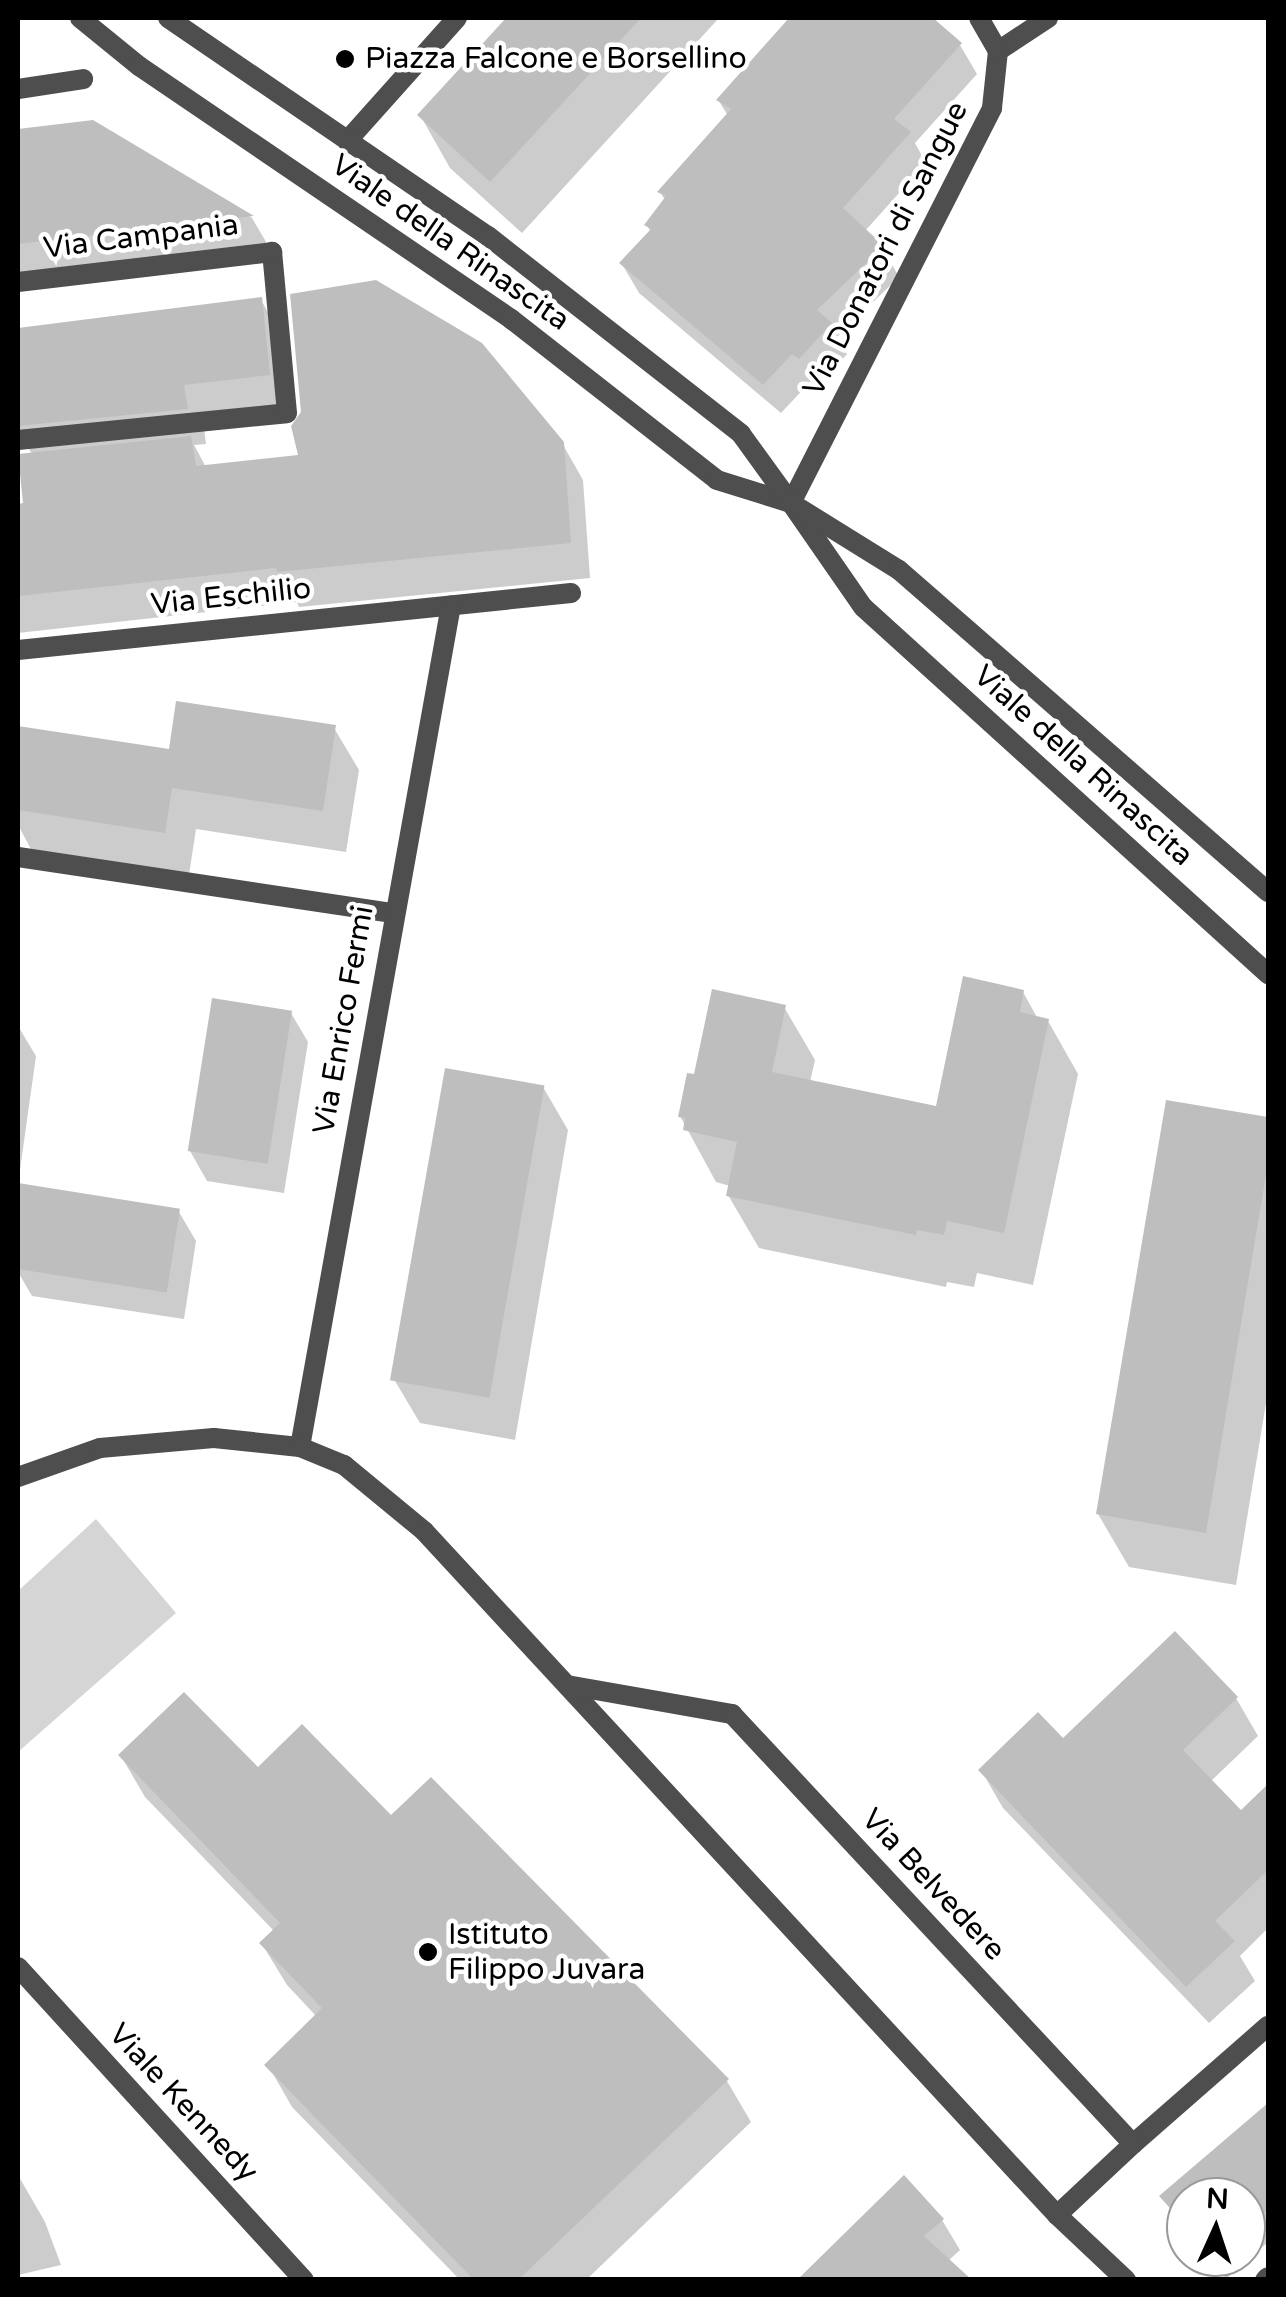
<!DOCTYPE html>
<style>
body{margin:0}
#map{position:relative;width:1286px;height:2297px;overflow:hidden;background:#fff;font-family:"Varela Round",sans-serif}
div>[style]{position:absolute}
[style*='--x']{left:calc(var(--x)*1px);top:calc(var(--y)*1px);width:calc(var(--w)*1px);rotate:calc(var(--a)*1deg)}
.green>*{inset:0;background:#d5d5d5}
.shadow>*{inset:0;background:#0003}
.building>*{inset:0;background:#bebebe;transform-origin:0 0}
.service>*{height:20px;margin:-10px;padding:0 10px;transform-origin:10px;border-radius:10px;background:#4e4e4e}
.minor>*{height:20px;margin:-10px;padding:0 10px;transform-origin:10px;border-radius:10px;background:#4e4e4e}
.tertiary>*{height:20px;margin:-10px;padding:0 10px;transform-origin:10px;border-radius:10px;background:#4e4e4e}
.dots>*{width:28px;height:28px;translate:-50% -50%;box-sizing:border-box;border:5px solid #fff;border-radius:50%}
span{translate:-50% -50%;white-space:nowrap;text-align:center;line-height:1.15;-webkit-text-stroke:9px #fff;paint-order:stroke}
.poi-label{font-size:30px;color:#000}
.left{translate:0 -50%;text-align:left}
.street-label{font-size:30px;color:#000}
.frame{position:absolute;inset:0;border:20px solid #000;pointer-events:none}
.north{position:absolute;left:1166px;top:2177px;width:100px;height:100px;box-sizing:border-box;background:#fff;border:2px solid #999;border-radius:50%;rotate:3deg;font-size:28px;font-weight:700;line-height:40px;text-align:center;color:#000}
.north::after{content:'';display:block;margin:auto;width:35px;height:45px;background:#000;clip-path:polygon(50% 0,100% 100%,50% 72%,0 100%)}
</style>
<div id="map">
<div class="green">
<i style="clip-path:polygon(96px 1519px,176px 1613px,18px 1752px,18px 1591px)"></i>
</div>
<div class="shadow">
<i style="clip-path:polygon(509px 18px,719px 18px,522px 233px,450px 168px,420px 115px)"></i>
<i style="clip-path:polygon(792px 18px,929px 18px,960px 45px,977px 74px,915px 143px,926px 163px,865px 231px,882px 247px,899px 277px,837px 337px,847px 354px,817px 387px,810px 382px,781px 413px,639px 293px,622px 264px,651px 233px,647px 225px,665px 200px,660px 192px,728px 116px,719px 101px)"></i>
<i style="clip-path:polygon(92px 122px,252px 218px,272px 252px,18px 281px,18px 132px)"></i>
<i style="clip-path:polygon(261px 300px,281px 335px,288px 410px,203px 420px,206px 444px,194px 445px,206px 467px,562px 443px,583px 480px,590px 578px,299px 607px,297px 602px,18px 633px,18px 506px,25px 505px,32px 454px,24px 441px,18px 442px,18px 330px)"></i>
<i style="clip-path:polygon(334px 728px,359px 770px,346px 852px,196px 829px,189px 875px,32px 851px,18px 825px,20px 729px,171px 752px)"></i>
<i style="clip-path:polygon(1023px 992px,1038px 1019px,1048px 1021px,1078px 1074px,1033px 1285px,977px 1273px,974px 1287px,947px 1282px,946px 1287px,759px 1248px,728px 1195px,730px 1186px,716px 1182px,680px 1116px,696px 1077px,784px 1007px,815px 1060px,810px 1082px,938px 1109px)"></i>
<i style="clip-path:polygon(291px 1013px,308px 1042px,284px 1193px,207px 1181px,190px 1151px)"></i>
<i style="clip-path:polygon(18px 1026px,36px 1056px,18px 1184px)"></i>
<i style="clip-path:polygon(543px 1087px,568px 1130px,515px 1440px,420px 1423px,395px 1381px)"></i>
<i style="clip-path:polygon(1168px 1103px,1268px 1120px,1268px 1391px,1236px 1585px,1129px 1567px,1098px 1514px)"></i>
<i style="clip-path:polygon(28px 1187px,179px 1212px,196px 1241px,184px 1319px,32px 1296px,18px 1272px)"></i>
<i style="clip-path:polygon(1175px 1634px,1236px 1698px,1258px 1736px,1210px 1782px,1241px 1814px,1251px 1804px,1268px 1823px,1268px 1928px,1240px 1956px,1255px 1981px,1209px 2023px,1003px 1808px,981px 1770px,1063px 1741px)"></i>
<i style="clip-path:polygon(121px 1756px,258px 1770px,727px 2081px,751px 2122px,586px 2280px,460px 2280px,292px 2107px,268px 2065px,317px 2017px,287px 1985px,262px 1944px,275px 1932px,145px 1797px)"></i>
<i style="clip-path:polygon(1268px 2106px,1268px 2242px,1226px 2279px,1207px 2257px,1246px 2257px,1246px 2197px,1186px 2197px,1186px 2233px,1163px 2196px)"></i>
<i style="clip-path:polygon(18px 2175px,45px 2222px,61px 2265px,18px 2275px)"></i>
<i style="clip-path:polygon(942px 2220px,960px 2250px,948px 2261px,801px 2280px)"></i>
</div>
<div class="building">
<i style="clip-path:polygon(506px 18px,641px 18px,490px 182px,417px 115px)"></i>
<i style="clip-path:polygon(789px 18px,933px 18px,962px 43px,894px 119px,911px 132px,843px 208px,884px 246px,817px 310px,832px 323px,799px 359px,792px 354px,763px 385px,619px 263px,651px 229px,644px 225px,666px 196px,657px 192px,731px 109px,716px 100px)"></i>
<i style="clip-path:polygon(93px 120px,254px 216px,18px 244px,18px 129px)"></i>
<i style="clip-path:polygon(376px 280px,482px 343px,564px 442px,571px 543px,277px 572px,276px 568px,18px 596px,18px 504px,23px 503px,18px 454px,191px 436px,196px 466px,298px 455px,291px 426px,301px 412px,290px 294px)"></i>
<i style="clip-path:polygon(262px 297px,270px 375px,184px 385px,188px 409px,18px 426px,18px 328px)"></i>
<i style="clip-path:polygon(176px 701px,336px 725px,323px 811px,172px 788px,165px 833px,18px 810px,18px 726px,169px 749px)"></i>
<i style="clip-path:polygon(963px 976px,1024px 990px,1020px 1012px,1049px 1019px,1004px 1233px,947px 1221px,944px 1235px,917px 1230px,916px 1235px,726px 1196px,737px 1142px,683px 1130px,685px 1118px,678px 1117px,687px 1073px,694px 1074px,712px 989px,786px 1005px,772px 1072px,936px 1106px)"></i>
<i style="left:212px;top:998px;width:81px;height:155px;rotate:9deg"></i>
<i style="left:445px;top:1068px;width:101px;height:317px;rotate:10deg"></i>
<i style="clip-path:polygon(1166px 1100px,1268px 1117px,1268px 1163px,1206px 1533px,1096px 1514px)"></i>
<i style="left:18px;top:1183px;width:164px;height:85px;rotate:9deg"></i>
<i style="clip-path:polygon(1175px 1631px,1238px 1697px,1183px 1750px,1241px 1810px,1268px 1784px,1268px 1870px,1215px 1921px,1235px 1941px,1186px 1987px,978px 1770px,1038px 1712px,1063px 1738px)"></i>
<i style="clip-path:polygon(184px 1692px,258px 1767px,302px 1724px,391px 1815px,431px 1777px,729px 2079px,518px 2280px,474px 2280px,264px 2065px,322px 2008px,259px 1943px,280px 1923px,118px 1755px)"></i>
<i style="clip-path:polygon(1268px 2103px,1268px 2210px,1246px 2230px,1246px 2197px,1186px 2197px,1186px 2226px,1159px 2196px)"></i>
<i style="clip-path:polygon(904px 2175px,944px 2219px,924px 2236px,972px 2280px,797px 2280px)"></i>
</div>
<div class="service">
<i style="--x:998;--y:51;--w:60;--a:-33.4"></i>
<i style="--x:18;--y:440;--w:270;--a:-5.7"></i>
<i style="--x:287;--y:413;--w:162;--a:-95.3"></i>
<i style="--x:1133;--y:2144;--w:179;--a:-41.2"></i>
</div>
<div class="minor">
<i style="--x:18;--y:89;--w:66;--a:-8.7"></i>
<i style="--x:347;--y:141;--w:165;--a:-48.2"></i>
<i style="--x:18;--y:282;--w:256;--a:-6.7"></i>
<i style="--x:791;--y:503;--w:443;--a:-63"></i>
<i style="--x:992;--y:108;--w:57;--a:-84"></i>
<i style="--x:998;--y:51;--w:38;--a:-120"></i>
<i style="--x:18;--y:650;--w:556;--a:-5.88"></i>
<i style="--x:18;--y:857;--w:379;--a:8.5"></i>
<i style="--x:300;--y:1447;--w:855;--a:-79.83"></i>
<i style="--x:18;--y:1477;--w:87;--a:-19.5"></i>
<i style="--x:100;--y:1448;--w:114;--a:-5"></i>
<i style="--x:214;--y:1438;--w:86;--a:6"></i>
<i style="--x:300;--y:1447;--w:48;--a:22.2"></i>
<i style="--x:344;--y:1465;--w:104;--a:39.5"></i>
<i style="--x:424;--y:1531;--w:932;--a:47.22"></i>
<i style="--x:1057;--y:2215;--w:95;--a:43.3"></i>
<i style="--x:567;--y:1685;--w:168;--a:10"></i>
<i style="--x:732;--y:1714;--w:588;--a:47"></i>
<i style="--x:1133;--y:2144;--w:104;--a:136.9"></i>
<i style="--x:18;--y:1967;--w:424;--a:47.6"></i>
<i style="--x:1265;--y:2280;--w:4;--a:-45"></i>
</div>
<div class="tertiary">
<i style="--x:80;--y:18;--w:76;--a:39.1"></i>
<i style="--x:139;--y:66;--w:450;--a:34.2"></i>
<i style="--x:511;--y:319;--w:261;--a:38"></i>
<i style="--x:717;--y:480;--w:77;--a:17.3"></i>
<i style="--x:791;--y:503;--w:126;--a:55.3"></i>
<i style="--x:863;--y:607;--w:547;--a:42.18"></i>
<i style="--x:168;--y:18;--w:387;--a:34.3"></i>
<i style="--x:488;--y:236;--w:321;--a:38"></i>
<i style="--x:741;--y:434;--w:85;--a:54.1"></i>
<i style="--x:791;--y:503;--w:127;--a:31.8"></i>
<i style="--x:899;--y:570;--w:490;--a:41.1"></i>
</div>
<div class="dots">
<i style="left:345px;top:59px;background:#000"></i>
<i style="left:428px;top:1952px;background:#000"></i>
</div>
<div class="poi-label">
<span class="left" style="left:365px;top:59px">Piazza Falcone e Borsellino</span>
<span class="left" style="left:448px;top:1952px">Istituto<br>Filippo Juvara</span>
</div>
<div class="street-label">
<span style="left:141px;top:237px;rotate:-7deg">Via Campania</span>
<span style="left:450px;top:243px;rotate:35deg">Viale della Rinascita</span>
<span style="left:886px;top:249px;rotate:-63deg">Via Donatori di Sangue</span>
<span style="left:231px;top:597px;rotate:-6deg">Via Eschilio</span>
<span style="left:1083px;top:766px;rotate:42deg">Viale della Rinascita</span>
<span style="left:344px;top:1020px;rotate:-80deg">Via Enrico Fermi</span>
<span style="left:933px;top:1885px;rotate:47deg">Via Belvedere</span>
<span style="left:183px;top:2103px;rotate:47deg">Viale Kennedy</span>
</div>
<div class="frame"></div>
<div class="north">N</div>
</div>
